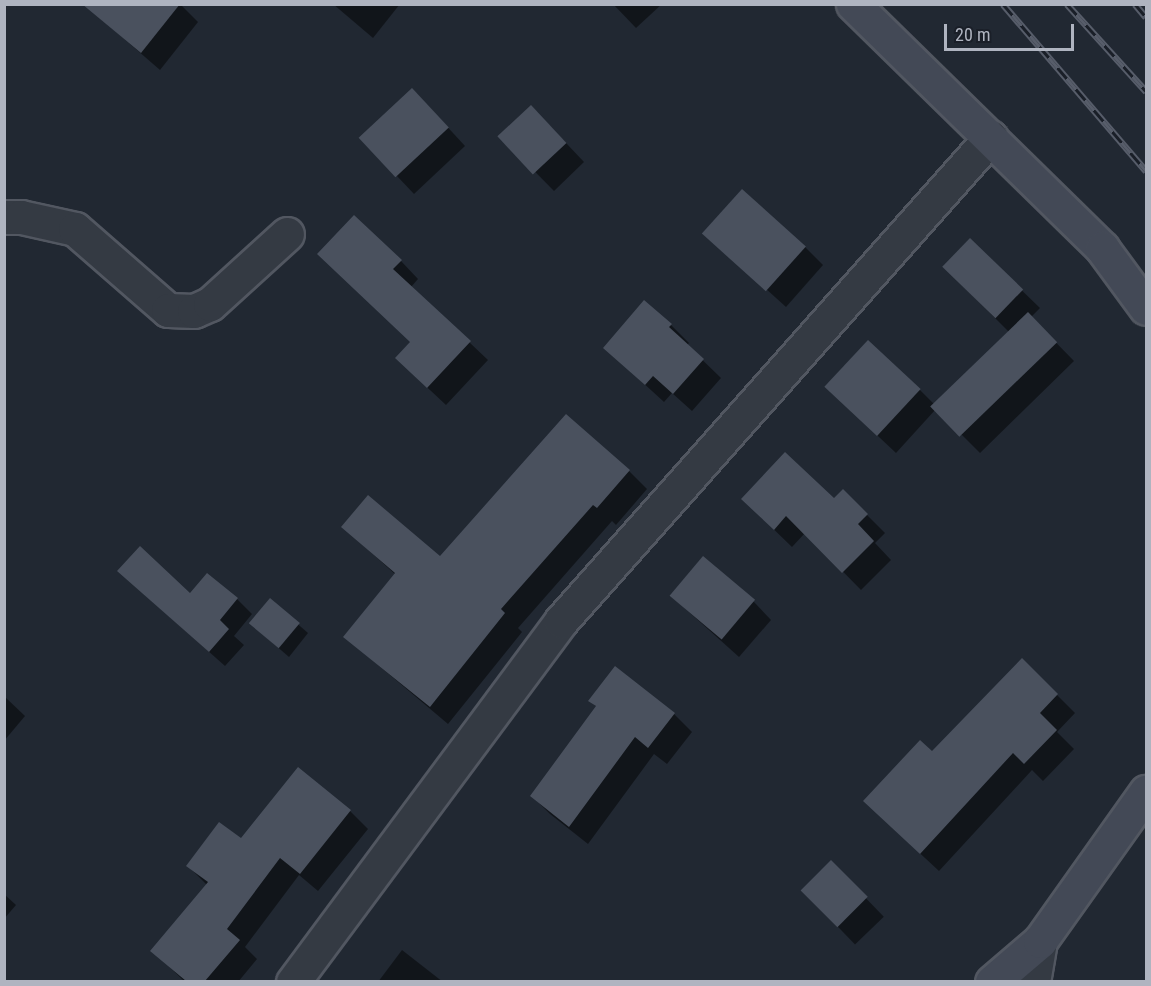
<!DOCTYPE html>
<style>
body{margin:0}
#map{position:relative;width:1151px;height:986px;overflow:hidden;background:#212832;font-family:"Roboto Condensed",sans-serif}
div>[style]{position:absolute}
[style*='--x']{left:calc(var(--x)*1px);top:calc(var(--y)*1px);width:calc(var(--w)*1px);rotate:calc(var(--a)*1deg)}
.shadow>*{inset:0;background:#0007;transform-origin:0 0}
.building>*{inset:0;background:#4a515e;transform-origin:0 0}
.roads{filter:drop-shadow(2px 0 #525761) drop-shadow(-2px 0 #525761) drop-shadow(0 2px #525761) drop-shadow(0 -2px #525761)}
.street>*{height:33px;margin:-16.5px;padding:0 16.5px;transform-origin:16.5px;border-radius:16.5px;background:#343a43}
.secondary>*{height:33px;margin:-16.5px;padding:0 16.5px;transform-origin:16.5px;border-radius:16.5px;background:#434956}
.rail>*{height:7px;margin-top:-3.5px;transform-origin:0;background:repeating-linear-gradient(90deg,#1a1f28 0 14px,#575d6a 0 28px);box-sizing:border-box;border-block:2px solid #575d6a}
span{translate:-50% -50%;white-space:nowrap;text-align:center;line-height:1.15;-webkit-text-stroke:6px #1a1f28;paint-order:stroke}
.frame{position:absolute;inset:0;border:6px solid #afb4c0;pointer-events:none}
.scale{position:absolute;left:944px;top:24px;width:130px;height:27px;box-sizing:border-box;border:3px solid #afb4c0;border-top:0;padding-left:8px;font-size:18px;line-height:21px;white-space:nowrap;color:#afb4c0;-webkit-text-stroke:4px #1a1f28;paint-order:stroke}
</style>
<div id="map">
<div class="shadow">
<i style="clip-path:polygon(98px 4px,180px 4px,198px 22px,160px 70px,92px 11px)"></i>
<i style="clip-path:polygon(333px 4px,400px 4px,373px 38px)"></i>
<i style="clip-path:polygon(613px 4px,662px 4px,636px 28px)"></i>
<i style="clip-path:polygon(430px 108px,465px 146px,414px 194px,361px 138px)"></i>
<i style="clip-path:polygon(549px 125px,584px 162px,554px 191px,501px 137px)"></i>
<i style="clip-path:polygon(705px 234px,805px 247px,823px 265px,786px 307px)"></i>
<i style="clip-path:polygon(970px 240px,1040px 308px,1031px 317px,1074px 361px,980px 453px,936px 409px,896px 453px,845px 405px,920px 390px,935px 405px,1009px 332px,944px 267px)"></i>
<i style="clip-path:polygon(319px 254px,401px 261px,418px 279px,411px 287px,488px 360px,446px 405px,415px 376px,411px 342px)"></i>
<i style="clip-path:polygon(671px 325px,689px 343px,687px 345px,721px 378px,692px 411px,672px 393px,664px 402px,605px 348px)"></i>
<i style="clip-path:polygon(629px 471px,647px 489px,616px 525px,612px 521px,518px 628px,522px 632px,448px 724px,345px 637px,396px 575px,343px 527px,440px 558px)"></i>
<i style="clip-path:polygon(843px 491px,885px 533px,875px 543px,891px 560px,861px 590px,805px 533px,792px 547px,761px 517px,834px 500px)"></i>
<i style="clip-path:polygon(135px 586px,237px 599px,252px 614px,234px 636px,244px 645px,225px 666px)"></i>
<i style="clip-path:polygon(670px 595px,754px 602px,771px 620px,739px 657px)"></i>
<i style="clip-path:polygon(270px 600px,308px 633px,289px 657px,260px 632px)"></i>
<i style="clip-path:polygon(1022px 660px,1075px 713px,1057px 732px,1074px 749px,1043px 781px,1032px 770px,939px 871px,883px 819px,932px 753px)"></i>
<i style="clip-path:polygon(615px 668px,674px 714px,692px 732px,667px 764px,654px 754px,588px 844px,550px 814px,532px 796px,597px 707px,590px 701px)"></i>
<i style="clip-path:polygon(4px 696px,25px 716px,4px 741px)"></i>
<i style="clip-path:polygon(350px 811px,368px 829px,318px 891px,299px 875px,245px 947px,257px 959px,238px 982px,185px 982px,152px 950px,207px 885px,188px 866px,241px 840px)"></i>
<i style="left:831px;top:862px;width:76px;height:40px;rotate:46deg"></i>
<i style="clip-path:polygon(4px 894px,16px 905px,4px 919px)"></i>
<i style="clip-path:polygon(402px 950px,443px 982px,378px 982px)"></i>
</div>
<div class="building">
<i style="clip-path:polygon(82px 4px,180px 4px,141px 53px)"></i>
<i style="left:412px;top:88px;width:54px;height:73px;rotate:47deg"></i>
<i style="left:531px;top:105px;width:52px;height:46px;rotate:47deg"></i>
<i style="left:742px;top:189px;width:86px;height:60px;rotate:42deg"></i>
<i style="clip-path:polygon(354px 215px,402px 260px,393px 269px,471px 341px,427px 388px,395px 358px,410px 342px,317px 254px)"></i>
<i style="left:970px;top:238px;width:74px;height:40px;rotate:44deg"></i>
<i style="clip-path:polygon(644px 300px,672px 324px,669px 327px,704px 359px,673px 394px,653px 376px,645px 385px,603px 348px)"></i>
<i style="left:1028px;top:312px;width:42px;height:136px;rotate:46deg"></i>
<i style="left:868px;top:340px;width:72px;height:64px;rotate:43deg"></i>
<i style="clip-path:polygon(566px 414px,630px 470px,597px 508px,593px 505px,501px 609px,505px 613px,430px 707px,343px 637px,395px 573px,341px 527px,368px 495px,440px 556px)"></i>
<i style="clip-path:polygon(785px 452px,834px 498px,843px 489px,868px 514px,858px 524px,874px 541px,842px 573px,786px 516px,774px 530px,741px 499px)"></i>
<i style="clip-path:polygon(140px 546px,190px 593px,207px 573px,238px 598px,220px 620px,229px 629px,209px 652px,117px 571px)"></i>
<i style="left:703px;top:556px;width:68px;height:52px;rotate:40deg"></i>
<i style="left:270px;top:598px;width:39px;height:33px;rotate:40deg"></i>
<i style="clip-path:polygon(1022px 658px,1058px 694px,1040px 713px,1057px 730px,1024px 764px,1013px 753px,920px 854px,863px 801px,920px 740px,932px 751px)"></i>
<i style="clip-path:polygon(615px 666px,675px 713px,648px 748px,635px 737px,569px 827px,530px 796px,596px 706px,588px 701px)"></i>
<i style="clip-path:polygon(298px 767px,351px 810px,300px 874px,280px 858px,227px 929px,240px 940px,205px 981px,186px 981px,150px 951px,208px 882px,186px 866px,219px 822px,241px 838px)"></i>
<i style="left:831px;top:860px;width:52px;height:43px;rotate:45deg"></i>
</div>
<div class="roads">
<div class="street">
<i style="--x:4;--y:217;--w:17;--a:0"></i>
<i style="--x:21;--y:217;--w:55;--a:12.5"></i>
<i style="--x:75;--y:229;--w:123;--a:41.1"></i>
<i style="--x:168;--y:310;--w:26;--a:2"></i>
<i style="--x:194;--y:311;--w:17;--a:-24"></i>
<i style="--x:210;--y:304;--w:104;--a:-42.3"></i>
<i style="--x:293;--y:982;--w:450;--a:-53.4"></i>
<i style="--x:561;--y:621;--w:647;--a:-48.38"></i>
<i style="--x:1033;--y:982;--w:42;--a:-80.3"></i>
</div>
<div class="secondary">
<i style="--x:853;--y:4;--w:349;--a:44.4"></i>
<i style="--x:1102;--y:248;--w:74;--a:53.7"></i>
<i style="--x:992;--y:982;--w:63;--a:-40.5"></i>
<i style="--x:1040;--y:941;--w:183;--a:-54.6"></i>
</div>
</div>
<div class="rail">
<i style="--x:1003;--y:4;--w:220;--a:49.4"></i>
<i style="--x:1067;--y:4;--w:118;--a:47.8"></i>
<i style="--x:1135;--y:4;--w:17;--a:50"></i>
</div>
<div class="frame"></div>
<div class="scale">20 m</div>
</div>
